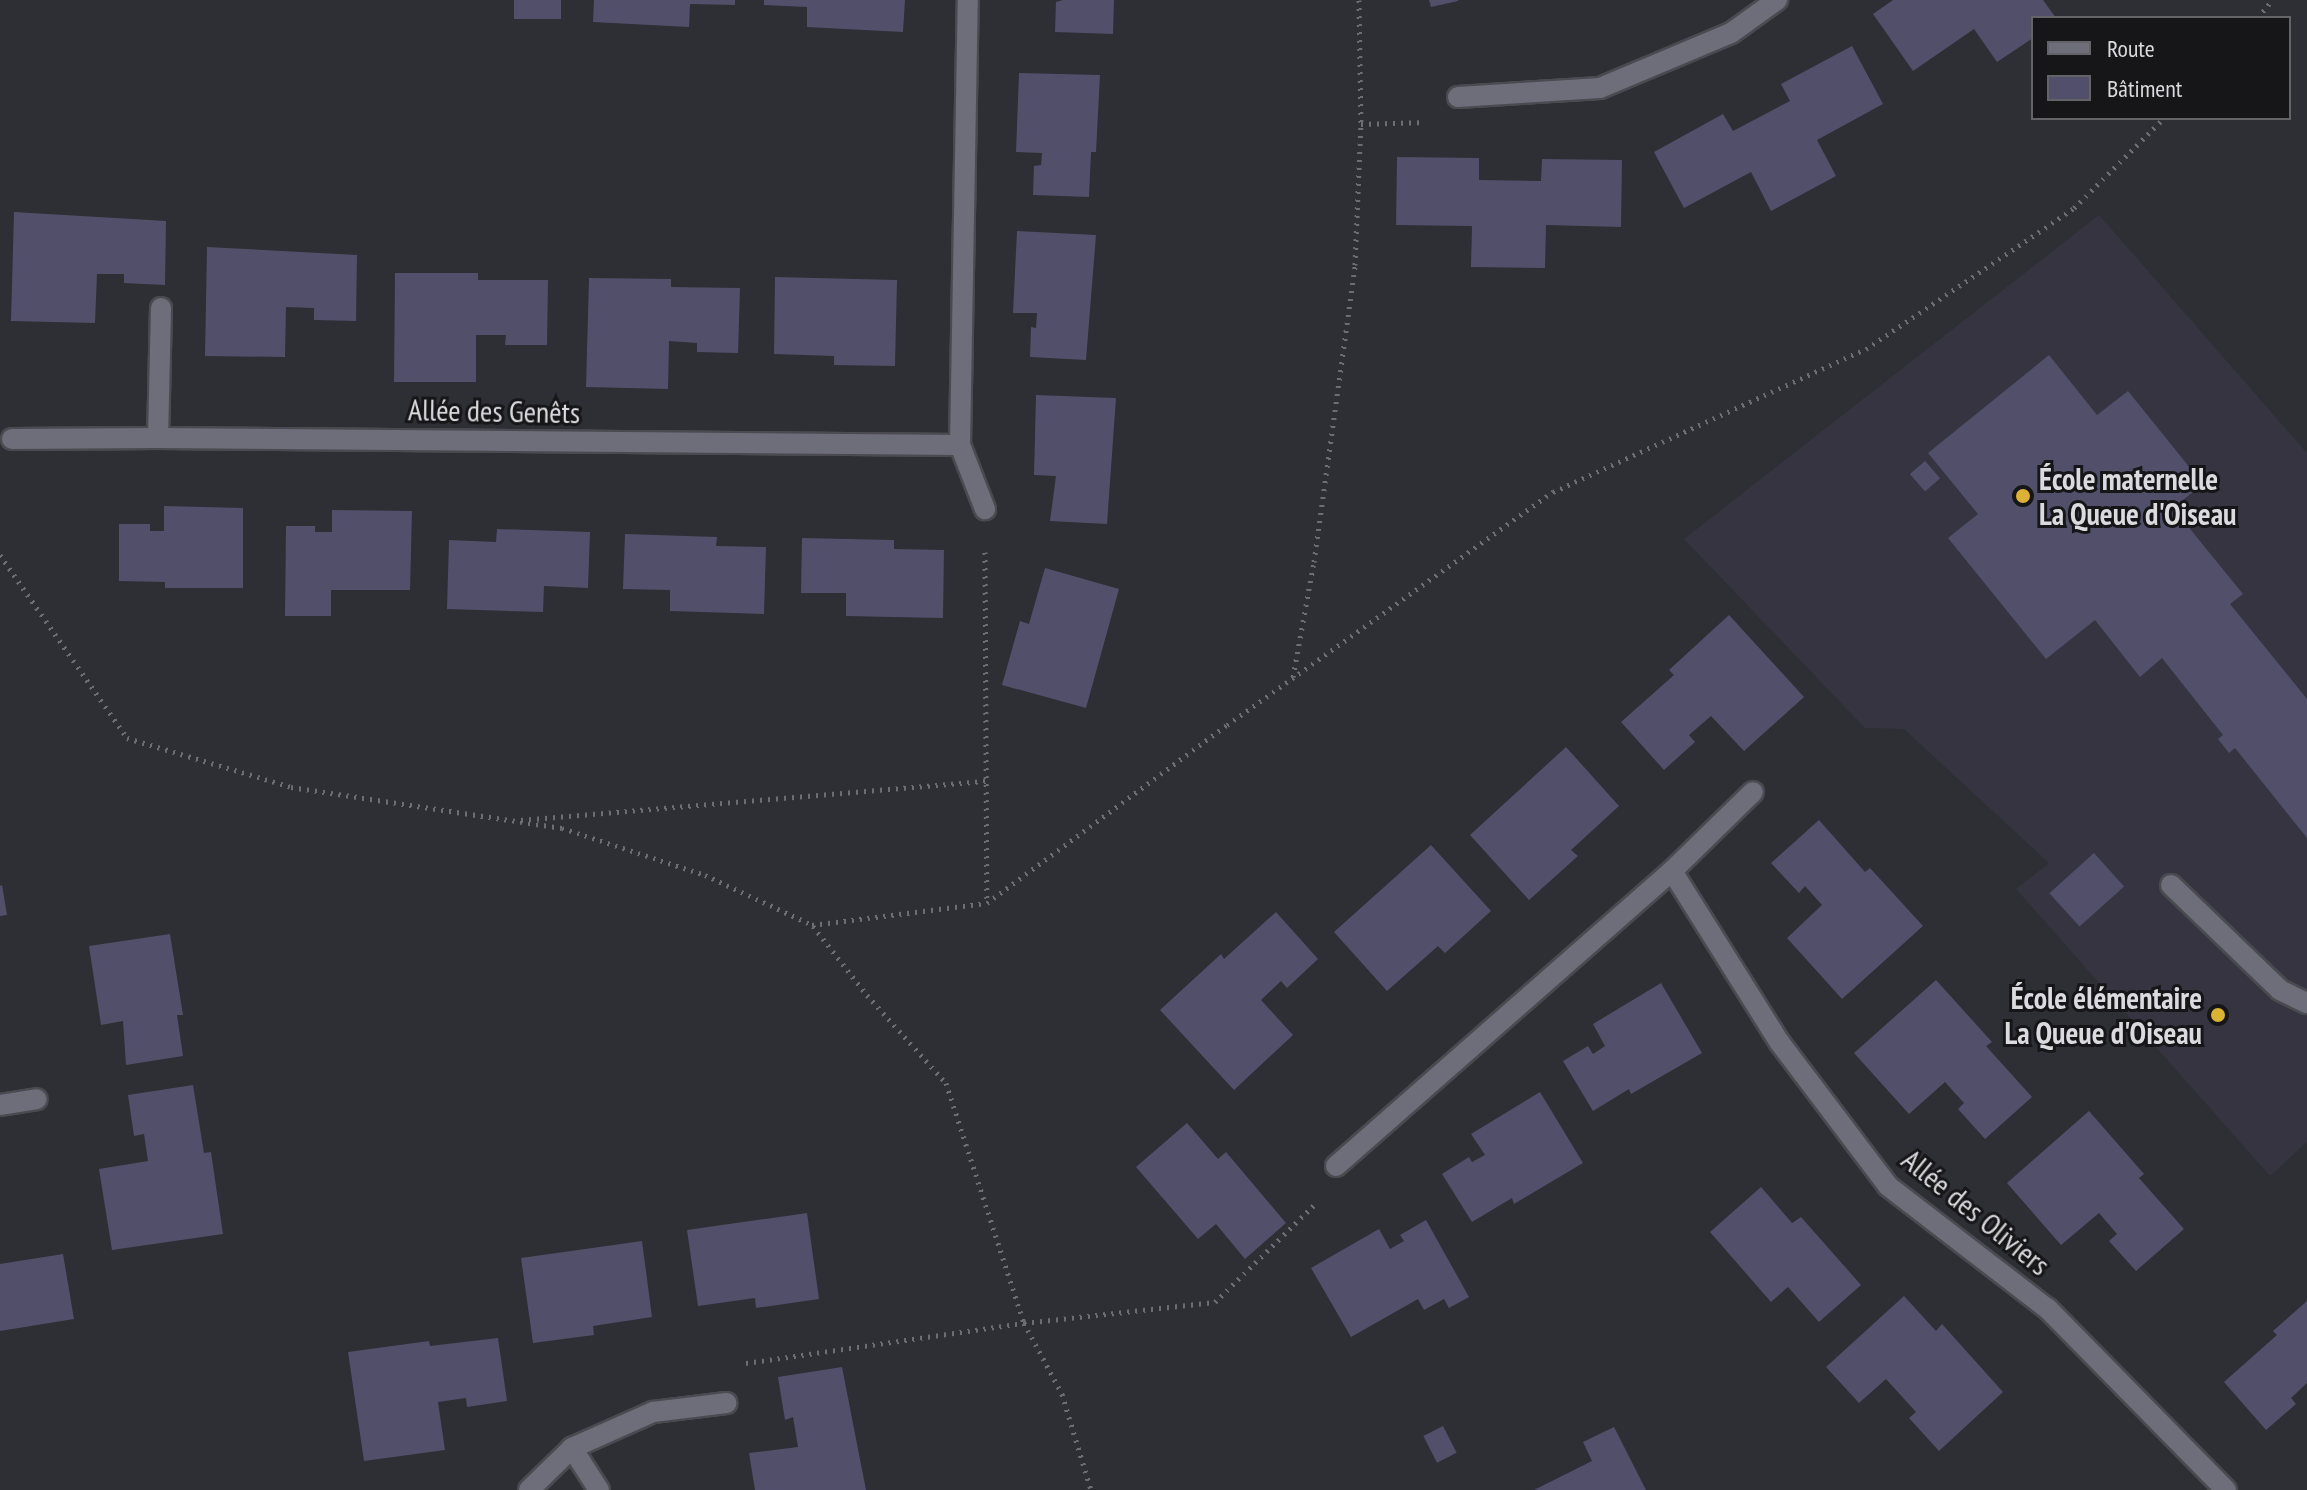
<!DOCTYPE html>
<meta charset="utf-8">
<style>
body{margin:0}
#map{position:relative;width:2307px;height:1490px;overflow:hidden;background:#2e2e35;font-family:"PT Sans Narrow",sans-serif}
div>[style]{position:absolute}
[style*='--x']{left:calc(var(--x)*1px);top:calc(var(--y)*1px);width:calc(var(--w)*1px);rotate:calc(var(--a)*1deg)}
.built>*{inset:0;background:#363441}
.building>*{inset:0;background:#524f6a;transform-origin:0 0}
.path>*{height:5px;margin-top:-2.5px;transform-origin:0;background:repeating-linear-gradient(90deg,#6d6d74 0 2px,transparent 0 8px)}
.roads{filter:drop-shadow(2px 0 #4a4a50) drop-shadow(-2px 0 #4a4a50) drop-shadow(0 2px #4a4a50) drop-shadow(0 -2px #4a4a50)}
.minor>*{height:20px;margin:-10px;padding:0 10px;transform-origin:10px;border-radius:10px;background:#6e6d7a}
.dots>*{width:22px;height:22px;translate:-50% -50%;box-sizing:border-box;border:4px solid #161619;border-radius:50%}
span{translate:-50% -50%;white-space:nowrap;text-align:center;line-height:1.15;-webkit-text-stroke:6px #161619;paint-order:stroke}
.street-label{font-size:30px;color:#dadadf}
.poi-label{font-size:30px;color:#dadadf;font-weight:700}
.left{translate:0 -50%;text-align:left}
.right{translate:-100% -50%;text-align:right}
.legend{position:absolute;left:2031px;top:16px;width:260px;height:104px;box-sizing:border-box;background:#161619;border:2px solid #646468;margin:0;padding:10px 14px;list-style:none;font-size:24px;color:#dadadf}
.legend li{display:flex;align-items:center;gap:16px;height:40px}
.legend b{width:40px;border:2px solid #646468}
</style>
<div id="map">
<div class="built">
<i style="clip-path:polygon(2099px 215px,2307px 453px,2307px 1142px,2270px 1176px,2016px 889px,2049px 863px,1904px 729px,1865px 728px,1684px 539px)"></i>
</div>
<div class="building">
<i style="left:514px;top:0;width:47px;height:19px"></i>
<i style="clip-path:polygon(594px 0,735px 0,735px 5px,690px 4px,689px 27px,593px 22px)"></i>
<i style="clip-path:polygon(764px 0,905px 0,903px 32px,807px 27px,807px 7px,764px 5px)"></i>
<i style="clip-path:polygon(1063px 0,1114px 0,1113px 34px,1055px 32px,1056px 2px)"></i>
<i style="clip-path:polygon(1429px 0,1458px 0,1458px 1px,1431px 7px)"></i>
<i style="clip-path:polygon(1893px 0,2043px 0,2056px 18px,2033px 18px,2033px 38px,1997px 62px,1974px 29px,1913px 71px,1873px 14px)"></i>
<i style="clip-path:polygon(1852px 46px,1883px 104px,1817px 140px,1836px 176px,1771px 211px,1751px 172px,1684px 208px,1654px 152px,1723px 114px,1733px 131px,1790px 101px,1781px 84px)"></i>
<i style="clip-path:polygon(1019px 73px,1100px 75px,1096px 152px,1091px 152px,1089px 197px,1033px 195px,1034px 166px,1041px 165px,1042px 153px,1016px 152px)"></i>
<i style="clip-path:polygon(1397px 157px,1479px 158px,1479px 180px,1541px 181px,1542px 159px,1622px 160px,1621px 227px,1546px 225px,1545px 268px,1471px 267px,1472px 226px,1396px 225px)"></i>
<i style="clip-path:polygon(14px 212px,166px 221px,165px 285px,124px 283px,124px 274px,97px 274px,95px 323px,11px 321px)"></i>
<i style="clip-path:polygon(1017px 231px,1096px 235px,1086px 360px,1030px 357px,1031px 327px,1036px 328px,1037px 313px,1013px 313px)"></i>
<i style="clip-path:polygon(207px 247px,357px 255px,356px 321px,314px 320px,314px 308px,286px 307px,285px 357px,205px 356px)"></i>
<i style="clip-path:polygon(395px 273px,478px 273px,478px 280px,548px 280px,547px 345px,505px 345px,506px 335px,476px 335px,476px 382px,394px 382px)"></i>
<i style="clip-path:polygon(775px 277px,897px 280px,895px 366px,834px 365px,834px 356px,774px 354px)"></i>
<i style="clip-path:polygon(589px 278px,671px 279px,671px 287px,740px 288px,738px 353px,697px 352px,697px 343px,669px 341px,668px 389px,586px 387px)"></i>
<i style="clip-path:polygon(2049px 355px,2097px 415px,2128px 391px,2203px 484px,2173px 508px,2243px 594px,2230px 604px,2307px 699px,2307px 838px,2235px 748px,2229px 753px,2218px 739px,2223px 735px,2162px 658px,2140px 677px,2095px 620px,2046px 659px,1948px 538px,1978px 514px,1928px 453px)"></i>
<i style="clip-path:polygon(1036px 395px,1116px 398px,1107px 524px,1050px 521px,1056px 476px,1034px 475px)"></i>
<i style="left:1925px;top:461px;width:23px;height:20px;rotate:49deg"></i>
<i style="clip-path:polygon(164px 506px,243px 508px,243px 588px,165px 588px,165px 582px,119px 581px,119px 524px,150px 524px,150px 531px,164px 531px)"></i>
<i style="clip-path:polygon(332px 510px,412px 511px,410px 590px,331px 590px,331px 616px,285px 616px,286px 526px,315px 526px,315px 532px,332px 532px)"></i>
<i style="clip-path:polygon(497px 529px,590px 532px,588px 588px,544px 586px,543px 612px,447px 609px,449px 540px,496px 542px)"></i>
<i style="clip-path:polygon(625px 534px,717px 537px,716px 546px,766px 547px,764px 614px,670px 611px,670px 590px,623px 589px)"></i>
<i style="clip-path:polygon(802px 538px,894px 540px,894px 549px,944px 550px,943px 618px,846px 616px,846px 593px,801px 593px)"></i>
<i style="clip-path:polygon(1045px 568px,1119px 589px,1086px 708px,1002px 685px,1020px 621px,1029px 624px)"></i>
<i style="clip-path:polygon(1729px 615px,1804px 697px,1744px 751px,1711px 716px,1689px 735px,1695px 742px,1664px 770px,1621px 722px,1674px 675px,1669px 670px)"></i>
<i style="clip-path:polygon(1566px 747px,1619px 806px,1571px 850px,1578px 856px,1529px 900px,1470px 835px)"></i>
<i style="clip-path:polygon(1819px 820px,1865px 872px,1870px 868px,1923px 926px,1842px 999px,1787px 938px,1822px 905px,1805px 886px,1799px 893px,1771px 863px)"></i>
<i style="clip-path:polygon(1431px 845px,1491px 911px,1445px 953px,1438px 946px,1387px 991px,1334px 932px)"></i>
<i style="left:2094px;top:853px;width:45px;height:60px;rotate:48deg"></i>
<i style="clip-path:polygon(2px 885px,7px 915px,0 916px,0 886px)"></i>
<i style="clip-path:polygon(1276px 912px,1318px 959px,1287px 988px,1281px 981px,1261px 1000px,1293px 1035px,1234px 1090px,1160px 1010px,1221px 954px,1224px 959px)"></i>
<i style="clip-path:polygon(170px 934px,183px 1015px,177px 1015px,183px 1056px,126px 1065px,123px 1021px,101px 1025px,89px 946px)"></i>
<i style="clip-path:polygon(1936px 980px,1992px 1042px,1986px 1046px,2032px 1097px,1985px 1139px,1958px 1109px,1964px 1103px,1945px 1082px,1909px 1114px,1854px 1053px)"></i>
<i style="clip-path:polygon(1661px 983px,1702px 1053px,1631px 1094px,1629px 1089px,1593px 1111px,1563px 1061px,1588px 1046px,1593px 1054px,1605px 1046px,1593px 1024px)"></i>
<i style="clip-path:polygon(193px 1085px,204px 1153px,211px 1152px,223px 1234px,112px 1250px,99px 1169px,148px 1161px,144px 1134px,134px 1136px,128px 1095px)"></i>
<i style="clip-path:polygon(1540px 1092px,1583px 1163px,1514px 1204px,1512px 1198px,1472px 1222px,1442px 1174px,1469px 1157px,1472px 1162px,1485px 1155px,1471px 1134px)"></i>
<i style="clip-path:polygon(2089px 1111px,2144px 1174px,2139px 1178px,2184px 1229px,2136px 1271px,2109px 1241px,2117px 1234px,2099px 1213px,2061px 1245px,2007px 1183px)"></i>
<i style="clip-path:polygon(1187px 1123px,1218px 1159px,1226px 1152px,1286px 1223px,1245px 1259px,1216px 1224px,1198px 1239px,1136px 1167px)"></i>
<i style="clip-path:polygon(1761px 1187px,1792px 1223px,1801px 1217px,1861px 1285px,1819px 1322px,1788px 1287px,1771px 1302px,1710px 1232px)"></i>
<i style="clip-path:polygon(807px 1213px,819px 1299px,756px 1308px,755px 1298px,698px 1306px,687px 1230px)"></i>
<i style="clip-path:polygon(1426px 1220px,1469px 1297px,1449px 1308px,1444px 1299px,1424px 1310px,1418px 1299px,1351px 1337px,1311px 1268px,1379px 1229px,1390px 1249px,1404px 1241px,1400px 1235px)"></i>
<i style="clip-path:polygon(642px 1241px,652px 1317px,593px 1326px,594px 1335px,533px 1343px,521px 1258px)"></i>
<i style="clip-path:polygon(63px 1254px,74px 1319px,0 1331px,0 1264px)"></i>
<i style="clip-path:polygon(1904px 1296px,1936px 1331px,1942px 1324px,2003px 1392px,1939px 1451px,1909px 1418px,1916px 1412px,1886px 1379px,1859px 1403px,1826px 1367px)"></i>
<i style="clip-path:polygon(2307px 1301px,2307px 1383px,2291px 1398px,2296px 1404px,2266px 1430px,2224px 1382px,2277px 1335px,2273px 1331px)"></i>
<i style="clip-path:polygon(498px 1338px,507px 1401px,467px 1407px,466px 1398px,438px 1402px,445px 1450px,364px 1461px,348px 1352px,429px 1341px,430px 1346px)"></i>
<i style="clip-path:polygon(842px 1367px,866px 1490px,755px 1490px,749px 1453px,798px 1447px,793px 1417px,785px 1420px,778px 1377px)"></i>
<i style="left:1443px;top:1426px;width:30px;height:22px;rotate:63deg"></i>
<i style="clip-path:polygon(1614px 1427px,1646px 1490px,1534px 1490px,1592px 1461px,1583px 1442px)"></i>
</div>
<div class="path">
<i style="--x:1359;--y:0;--w:124;--a:89.1"></i>
<i style="--x:2258;--y:18;--w:23;--a:-52"></i>
<i style="--x:985;--y:552;--w:350;--a:89.7"></i>
<i style="--x:0;--y:555;--w:223;--a:55.2"></i>
<i style="--x:127;--y:738;--w:171;--a:16.6"></i>
<i style="--x:291;--y:787;--w:274;--a:8.6"></i>
<i style="--x:562;--y:828;--w:151;--a:18.2"></i>
<i style="--x:705;--y:875;--w:118;--a:25"></i>
<i style="--x:812;--y:925;--w:176;--a:-7.2"></i>
<i style="--x:987;--y:903;--w:299;--a:-36.6"></i>
<i style="--x:1227;--y:725;--w:401;--a:-35.6"></i>
<i style="--x:1553;--y:492;--w:344;--a:-24.6"></i>
<i style="--x:1866;--y:349;--w:251;--a:-34.1"></i>
<i style="--x:2074;--y:208;--w:127;--a:-45"></i>
<i style="--x:1293;--y:677;--w:117;--a:-79.7"></i>
<i style="--x:1314;--y:562;--w:300;--a:-82.1"></i>
<i style="--x:1355;--y:265;--w:141;--a:-87.6"></i>
<i style="--x:1361;--y:124;--w:64;--a:-1.8"></i>
<i style="--x:521;--y:820;--w:468;--a:-4.8"></i>
<i style="--x:813;--y:926;--w:88;--a:52"></i>
<i style="--x:867;--y:995;--w:118;--a:48.1"></i>
<i style="--x:946;--y:1083;--w:252;--a:72"></i>
<i style="--x:1024;--y:1323;--w:81;--a:61.8"></i>
<i style="--x:1062;--y:1394;--w:100;--a:73.2"></i>
<i style="--x:746;--y:1363;--w:281;--a:-8.2"></i>
<i style="--x:1024;--y:1323;--w:192;--a:-6.3"></i>
<i style="--x:1215;--y:1302;--w:141;--a:-44.4"></i>
</div>
<div class="roads">
<div class="minor">
<i style="--x:1458;--y:97;--w:142;--a:-3.6"></i>
<i style="--x:1600;--y:88;--w:142;--a:-22.8"></i>
<i style="--x:1731;--y:33;--w:57;--a:-35.7"></i>
<i style="--x:161;--y:308;--w:130;--a:91.3"></i>
<i style="--x:158;--y:438;--w:802;--a:0.5"></i>
<i style="--x:960;--y:445;--w:445;--a:-89"></i>
<i style="--x:12;--y:439;--w:146;--a:-0.4"></i>
<i style="--x:960;--y:445;--w:69;--a:68.7"></i>
<i style="--x:1672;--y:871;--w:203;--a:57.9"></i>
<i style="--x:1780;--y:1043;--w:179;--a:52.9"></i>
<i style="--x:1888;--y:1186;--w:202;--a:37.6"></i>
<i style="--x:2048;--y:1309;--w:254;--a:45.5"></i>
<i style="--x:2171;--y:885;--w:151;--a:43.9"></i>
<i style="--x:2280;--y:990;--w:30;--a:26"></i>
<i style="--x:0;--y:1105;--w:37;--a:-9"></i>
<i style="--x:1336;--y:1166;--w:447;--a:-41.3"></i>
<i style="--x:1672;--y:871;--w:113;--a:-44.3"></i>
<i style="--x:572;--y:1448;--w:50;--a:57.3"></i>
<i style="--x:529;--y:1490;--w:60;--a:-44.3"></i>
<i style="--x:572;--y:1448;--w:89;--a:-24"></i>
<i style="--x:653;--y:1412;--w:74;--a:-7"></i>
</div>
</div>
<div class="dots">
<i style="left:2023px;top:496px;background:#dbb233"></i>
<i style="left:2218px;top:1015px;background:#dbb233"></i>
</div>
<div class="street-label">
<span style="left:494px;top:411px;rotate:1deg">Allée des Genêts</span>
<span style="left:1976px;top:1212px;rotate:39deg">Allée des Oliviers</span>
</div>
<div class="poi-label">
<span class="left" style="left:2039px;top:496px">École maternelle<br>La Queue d'Oiseau</span>
<span class="right" style="left:2202px;top:1015px">École élémentaire<br>La Queue d'Oiseau</span>
</div>
<ul class="legend">
<li><b style="height:10px;background:#6e6d7a"></b>Route</li>
<li><b style="height:22px;background:#524f6a"></b>Bâtiment</li>
</ul>
</div>
